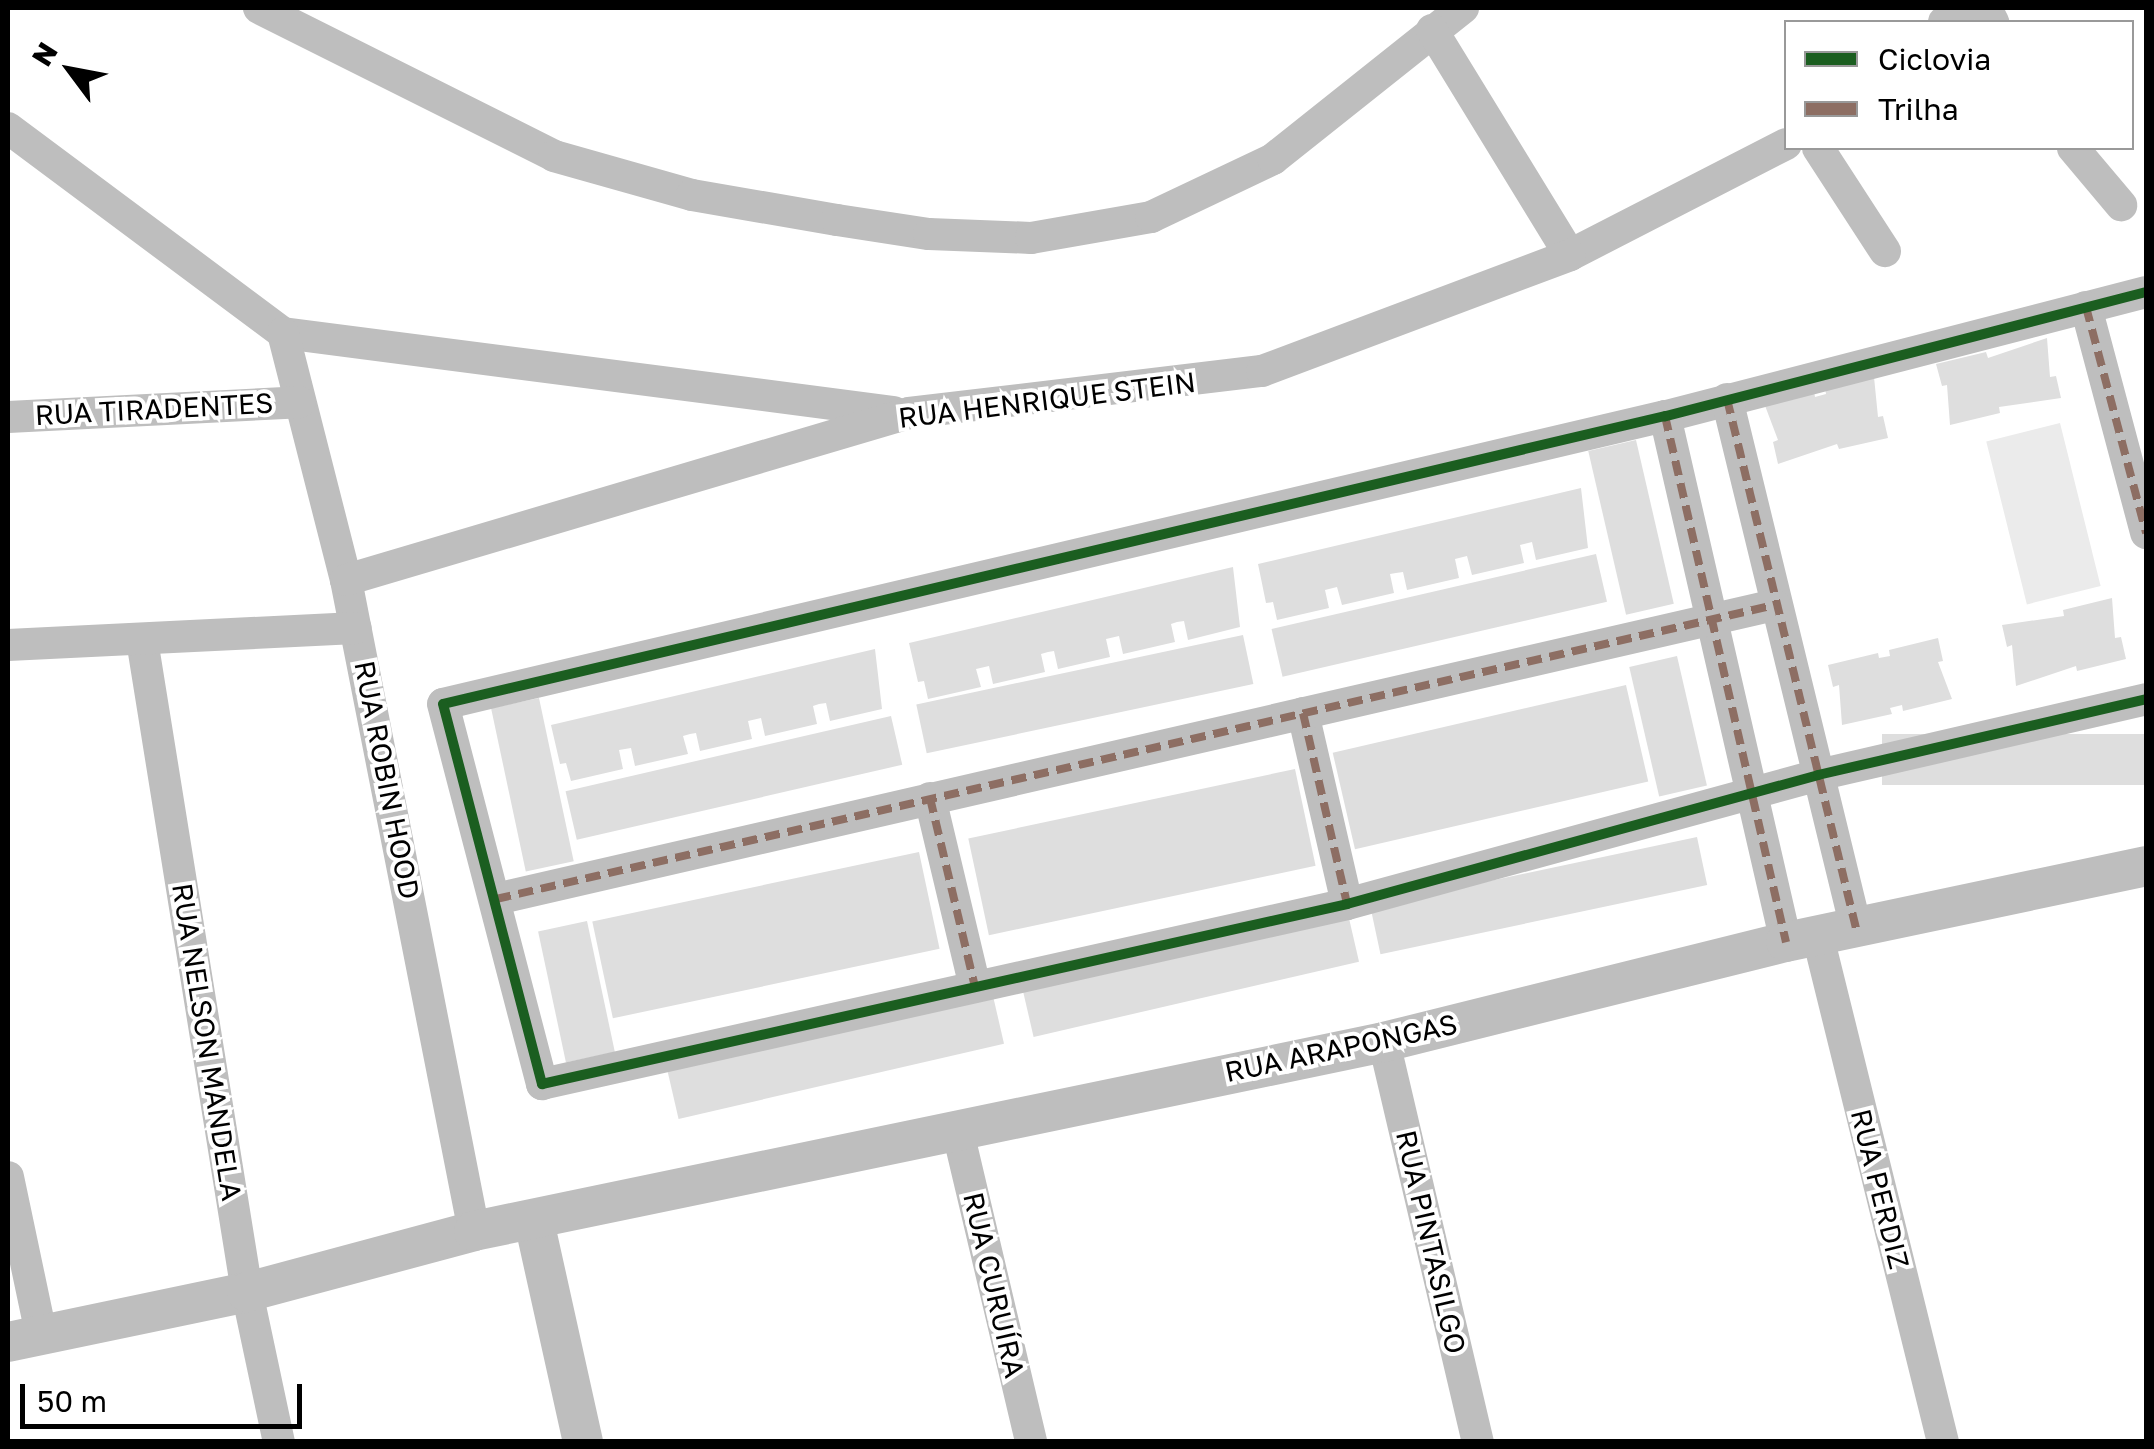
<!DOCTYPE html>
<meta charset="utf-8">
<style>
body{margin:0}
#map{position:relative;width:2154px;height:1449px;overflow:hidden;background:#fff;font-family:"Golos Text",sans-serif}
div>[style]{position:absolute}
[style*='--x']{left:calc(var(--x)*1px);top:calc(var(--y)*1px);width:calc(var(--w)*1px);rotate:calc(var(--a)*1deg)}
.green>*{inset:0;background:#ebebeb;transform-origin:0 0}
.building>*{inset:0;background:#dedede;transform-origin:0 0}
.minor>*{height:32px;margin:-16px;padding:0 16px;transform-origin:16px;border-radius:16px;background:#bebebe}
.tertiary>*{height:40px;margin:-20px;padding:0 20px;transform-origin:20px;border-radius:20px;background:#bebebe}
.quiet>*{height:8px;margin-top:-4px;transform-origin:0;background:repeating-linear-gradient(90deg,#8d6e63 0 15px,transparent 0 23px)}
.cycleway>*{height:10px;margin:-5px;padding:0 5px;transform-origin:5px;border-radius:5px;background:#1b5e20}
span{translate:-50% -50%;white-space:nowrap;text-align:center;line-height:1.15;-webkit-text-stroke:8px #fff;paint-order:stroke}
.street-label{font-size:28px;color:#000}
.frame{position:absolute;inset:0;border:10px solid #000;pointer-events:none}
.legend{position:absolute;left:1784px;top:20px;width:350px;height:130px;box-sizing:border-box;background:#fff;border:2px solid #999;margin:0;padding:12px 18px;list-style:none;font-size:30px;color:#000}
.legend li{display:flex;align-items:center;gap:20px;height:50px}
.legend b{width:50px;border:2px solid #999}
.north{position:absolute;left:20px;top:20px;width:100px;height:100px;-webkit-text-stroke:8px #fff;paint-order:stroke;rotate:302deg;font-size:28px;font-weight:700;line-height:40px;text-align:center;color:#000}
.north::after{content:'';display:block;margin:auto;width:35px;height:45px;background:#000;clip-path:polygon(50% 0,100% 100%,50% 72%,0 100%)}
.scale{position:absolute;left:20px;top:1384px;width:282px;height:45px;box-sizing:border-box;border:5px solid #000;border-top:0;padding-left:12px;font-size:30px;line-height:35px;white-space:nowrap;color:#000;-webkit-text-stroke:8px #fff;paint-order:stroke}
</style>
<div id="map">
<div class="green">
<i style="left:2060px;top:423px;width:168px;height:76px;rotate:76deg"></i>
</div>
<div class="building">
<i style="clip-path:polygon(2047px 338px,2050px 377px,2056px 376px,2061px 398px,1999px 407px,2000px 413px,1950px 425px,1947px 385px,1942px 386px,1936px 364px,1986px 352px,1988px 358px)"></i>
<i style="clip-path:polygon(1874px 377px,1878px 417px,1883px 416px,1888px 438px,1839px 449px,1837px 444px,1778px 464px,1773px 442px,1778px 440px,1764px 403px,1814px 391px,1815px 397px,1826px 394px,1825px 388px)"></i>
<i style="left:1636px;top:440px;width:168px;height:49px;rotate:77deg"></i>
<i style="clip-path:polygon(1581px 488px,1588px 548px,1536px 560px,1532px 542px,1520px 545px,1524px 563px,1472px 575px,1467px 556px,1455px 559px,1459px 578px,1407px 590px,1403px 572px,1396px 573px,1390px 574px,1394px 593px,1342px 605px,1337px 587px,1325px 590px,1329px 608px,1277px 620px,1273px 602px,1266px 603px,1258px 564px)"></i>
<i style="left:1596px;top:554px;width:49px;height:333px;rotate:77deg"></i>
<i style="clip-path:polygon(1233px 567px,1240px 627px,1188px 640px,1184px 621px,1177px 622px,1171px 624px,1175px 642px,1123px 654px,1119px 636px,1106px 639px,1110px 657px,1058px 669px,1054px 651px,1048px 652px,1041px 654px,1045px 672px,993px 684px,989px 666px,976px 669px,981px 687px,928px 699px,924px 681px,918px 682px,909px 643px)"></i>
<i style="clip-path:polygon(2112px 598px,2115px 638px,2121px 637px,2126px 659px,2077px 671px,2076px 666px,2016px 686px,2012px 645px,2007px 647px,2002px 625px,2064px 616px,2063px 610px)"></i>
<i style="left:1243px;top:635px;width:50px;height:334px;rotate:78deg"></i>
<i style="clip-path:polygon(1938px 638px,1943px 661px,1938px 662px,1952px 699px,1903px 711px,1902px 705px,1890px 708px,1892px 714px,1842px 725px,1839px 685px,1833px 687px,1828px 665px,1878px 653px,1879px 658px,1890px 656px,1889px 650px)"></i>
<i style="clip-path:polygon(875px 649px,882px 709px,830px 721px,826px 703px,819px 704px,813px 706px,817px 724px,765px 736px,761px 718px,748px 721px,752px 739px,700px 751px,696px 733px,690px 734px,683px 736px,688px 754px,635px 766px,631px 748px,619px 750px,623px 769px,571px 781px,566px 763px,560px 764px,551px 725px)"></i>
<i style="left:1677px;top:656px;width:133px;height:49px;rotate:77deg"></i>
<i style="left:1626px;top:685px;width:99px;height:301px;rotate:77deg"></i>
<i style="left:539px;top:698px;width:167px;height:49px;rotate:78deg"></i>
<i style="left:891px;top:716px;width:50px;height:334px;rotate:77deg"></i>
<i style="left:2146px;top:734px;width:51px;height:264px;rotate:90deg"></i>
<i style="left:1295px;top:769px;width:99px;height:334px;rotate:78deg"></i>
<i style="left:1697px;top:837px;width:49px;height:334px;rotate:78deg"></i>
<i style="left:919px;top:852px;width:99px;height:334px;rotate:78deg"></i>
<i style="left:1348px;top:914px;width:49px;height:334px;rotate:77deg"></i>
<i style="left:587px;top:921px;width:134px;height:50px;rotate:78deg"></i>
<i style="left:993px;top:996px;width:49px;height:334px;rotate:77deg"></i>
</div>
<div class="minor">
<i style="--x:259;--y:8;--w:330;--a:26.6"></i>
<i style="--x:554;--y:156;--w:143;--a:15.8"></i>
<i style="--x:692;--y:195;--w:147;--a:9.8"></i>
<i style="--x:837;--y:220;--w:93;--a:8.7"></i>
<i style="--x:929;--y:234;--w:102;--a:2.2"></i>
<i style="--x:1031;--y:238;--w:122;--a:-9.9"></i>
<i style="--x:1151;--y:217;--w:135;--a:-25.4"></i>
<i style="--x:1273;--y:159;--w:243;--a:-38.5"></i>
<i style="--x:1986;--y:8;--w:16;--a:63"></i>
<i style="--x:1944;--y:22;--w:24;--a:-36"></i>
<i style="--x:1432;--y:30;--w:264;--a:58.5"></i>
<i style="--x:1570;--y:255;--w:243;--a:-27.2"></i>
<i style="--x:8;--y:128;--w:343;--a:36.7"></i>
<i style="--x:283;--y:333;--w:616;--a:7.37"></i>
<i style="--x:1818;--y:148;--w:123;--a:57"></i>
<i style="--x:2073;--y:148;--w:75;--a:49.9"></i>
<i style="--x:2146;--y:292;--w:497;--a:165.5"></i>
<i style="--x:1665;--y:416;--w:1255;--a:166.74"></i>
<i style="--x:443;--y:704;--w:393;--a:75.4"></i>
<i style="--x:542;--y:1084;--w:825;--a:-12.6"></i>
<i style="--x:1347;--y:904;--w:488;--a:-15.3"></i>
<i style="--x:1818;--y:775;--w:337;--a:-13"></i>
<i style="--x:2086;--y:307;--w:234;--a:75.1"></i>
<i style="--x:283;--y:333;--w:255;--a:75.7"></i>
<i style="--x:346;--y:580;--w:663;--a:78.88"></i>
<i style="--x:1727;--y:399;--w:545;--a:76.3"></i>
<i style="--x:1665;--y:416;--w:540;--a:77.05"></i>
<i style="--x:8;--y:417;--w:292;--a:-2.9"></i>
<i style="--x:346;--y:580;--w:587;--a:-16.52"></i>
<i style="--x:909;--y:413;--w:355;--a:-6.8"></i>
<i style="--x:1262;--y:371;--w:329;--a:-20.6"></i>
<i style="--x:142;--y:640;--w:660;--a:80.85"></i>
<i style="--x:247;--y:1292;--w:153;--a:78"></i>
<i style="--x:8;--y:645;--w:348;--a:-2.8"></i>
<i style="--x:1303;--y:713;--w:196;--a:77"></i>
<i style="--x:930;--y:798;--w:194;--a:76.6"></i>
<i style="--x:496;--y:899;--w:1312;--a:-12.95"></i>
<i style="--x:1818;--y:937;--w:520;--a:76.1"></i>
<i style="--x:1384;--y:1042;--w:411;--a:76.8"></i>
<i style="--x:957;--y:1128;--w:323;--a:76.7"></i>
<i style="--x:8;--y:1177;--w:159;--a:78.1"></i>
</div>
<div class="tertiary">
<i style="--x:534;--y:1221;--w:226;--a:77.5"></i>
<i style="--x:8;--y:1342;--w:244;--a:-11.8"></i>
<i style="--x:247;--y:1292;--w:235;--a:-15"></i>
<i style="--x:474;--y:1231;--w:929;--a:-11.73"></i>
<i style="--x:1384;--y:1042;--w:414;--a:-14"></i>
<i style="--x:1786;--y:942;--w:368;--a:-11.9"></i>
</div>
<div class="quiet">
<i style="--x:2086;--y:307;--w:234;--a:75.1"></i>
<i style="--x:1727;--y:399;--w:545;--a:76.3"></i>
<i style="--x:1665;--y:416;--w:540;--a:77.05"></i>
<i style="--x:1303;--y:713;--w:196;--a:77"></i>
<i style="--x:930;--y:798;--w:194;--a:76.6"></i>
<i style="--x:496;--y:899;--w:1312;--a:-12.95"></i>
</div>
<div class="cycleway">
<i style="--x:2146;--y:292;--w:497;--a:165.5"></i>
<i style="--x:1665;--y:416;--w:1255;--a:166.74"></i>
<i style="--x:443;--y:704;--w:393;--a:75.4"></i>
<i style="--x:542;--y:1084;--w:825;--a:-12.6"></i>
<i style="--x:1347;--y:904;--w:488;--a:-15.3"></i>
<i style="--x:1818;--y:775;--w:337;--a:-13"></i>
</div>
<div class="street-label">
<span style="left:1047px;top:400px;rotate:-7deg">RUA HENRIQUE STEIN</span>
<span style="left:154px;top:409px;rotate:-3deg">RUA TIRADENTES</span>
<span style="left:387px;top:780px;rotate:79deg">RUA ROBIN HOOD</span>
<span style="left:207px;top:1042px;rotate:81deg">RUA NELSON MANDELA</span>
<span style="left:1341px;top:1048px;rotate:-12deg">RUA ARAPONGAS</span>
<span style="left:1880px;top:1189px;rotate:76deg">RUA PERDIZ</span>
<span style="left:1431px;top:1242px;rotate:77deg">RUA PINTASILGO</span>
<span style="left:994px;top:1285px;rotate:77deg">RUA CURUÍRA</span>
</div>
<div class="frame"></div>
<ul class="legend">
<li><b style="height:12px;background:#1b5e20"></b>Ciclovia</li>
<li><b style="height:12px;background:#8d6e63"></b>Trilha</li>
</ul>
<div class="north">N</div>
<div class="scale">50 m</div>
</div>
